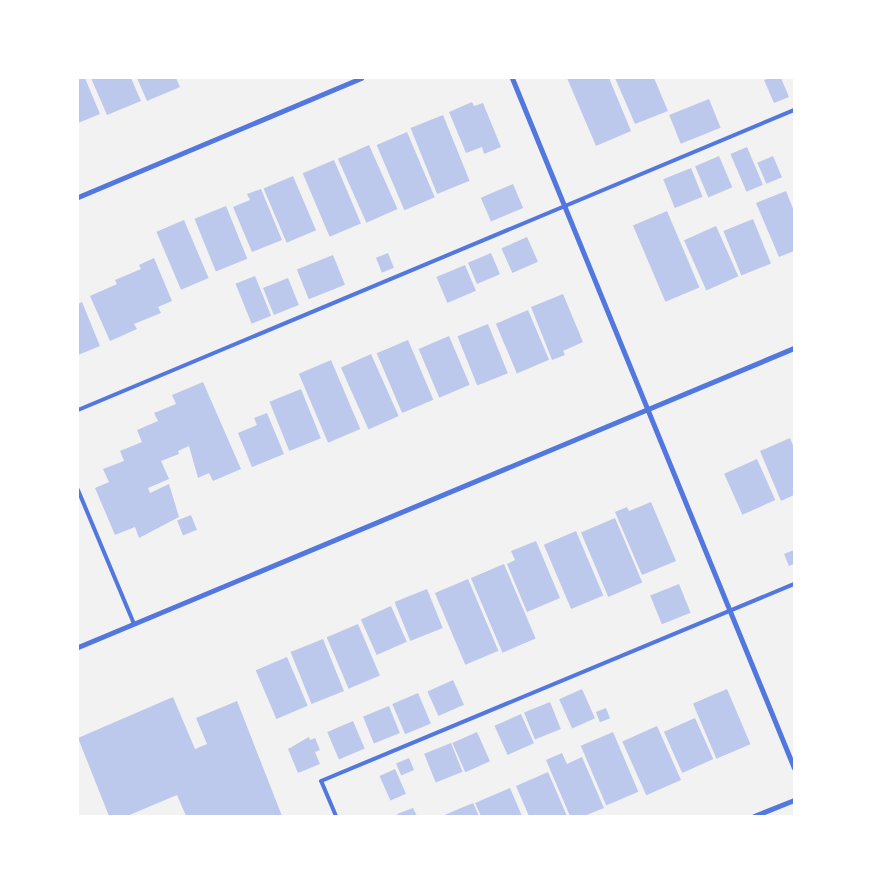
<!DOCTYPE html>
<style>
body{margin:0}
#map{position:relative;width:872px;height:894px;overflow:hidden;background:#f2f2f2;font-family:Lora,serif}
div>[style]{position:absolute}
[style*='--x']{left:calc(var(--x)*1px);top:calc(var(--y)*1px);width:calc(var(--w)*1px);rotate:calc(var(--a)*1deg)}
.building>*{inset:0;background:#bdc9ec;transform-origin:0 0}
.service>*{height:4px;margin:-2px;padding:0 2px;transform-origin:2px;border-radius:2px;background:#5277de}
.minor>*{height:5px;margin:-2.5px;padding:0 2.5px;transform-origin:2.5px;border-radius:2.5px;background:#5277de}
span{translate:-50% -50%;white-space:nowrap;text-align:center;line-height:1.15;-webkit-text-stroke:5px #fff;paint-order:stroke}
.frame{position:absolute;inset:0;border:79px solid #fff;pointer-events:none}
</style>
<div id="map">
<div class="building">
<i style="clip-path:polygon(78px 78px,85px 78px,100px 114px,78px 123px)"></i>
<i style="clip-path:polygon(91px 78px,131px 78px,141px 101px,107px 115px)"></i>
<i style="clip-path:polygon(137px 78px,176px 78px,180px 87px,147px 101px)"></i>
<i style="clip-path:polygon(567px 78px,609px 78px,631px 131px,596px 146px)"></i>
<i style="clip-path:polygon(615px 78px,654px 78px,668px 111px,635px 124px)"></i>
<i style="clip-path:polygon(770px 78px,781px 78px,789px 97px,774px 103px,764px 80px)"></i>
<i style="left:709px;top:99px;width:31px;height:43px;rotate:68deg"></i>
<i style="clip-path:polygon(472px 102px,474px 106px,483px 103px,501px 147px,484px 154px,482px 147px,466px 153px,449px 112px)"></i>
<i style="left:443px;top:115px;width:71px;height:35px;rotate:68deg"></i>
<i style="left:407px;top:132px;width:71px;height:33px;rotate:67deg"></i>
<i style="left:369px;top:145px;width:70px;height:34px;rotate:66deg"></i>
<i style="left:747px;top:147px;width:41px;height:18px;rotate:67deg"></i>
<i style="left:719px;top:156px;width:34px;height:26px;rotate:67deg"></i>
<i style="left:773px;top:156px;width:23px;height:17px;rotate:67deg"></i>
<i style="left:334px;top:160px;width:69px;height:34px;rotate:67deg"></i>
<i style="left:691px;top:168px;width:31px;height:30px;rotate:68deg"></i>
<i style="left:293px;top:176px;width:59px;height:32px;rotate:67deg"></i>
<i style="left:513px;top:184px;width:26px;height:35px;rotate:67deg"></i>
<i style="clip-path:polygon(261px 189px,282px 240px,252px 252px,233px 207px,250px 200px,247px 194px)"></i>
<i style="clip-path:polygon(786px 191px,794px 211px,794px 251px,779px 257px,756px 203px)"></i>
<i style="left:226px;top:206px;width:57px;height:34px;rotate:68deg"></i>
<i style="left:667px;top:211px;width:83px;height:37px;rotate:67deg"></i>
<i style="left:753px;top:219px;width:48px;height:32px;rotate:68deg"></i>
<i style="left:184px;top:220px;width:63px;height:30px;rotate:67deg"></i>
<i style="left:716px;top:226px;width:55px;height:35px;rotate:66deg"></i>
<i style="left:527px;top:237px;width:27px;height:28px;rotate:66deg"></i>
<i style="left:388px;top:253px;width:16px;height:13px;rotate:68deg"></i>
<i style="left:491px;top:253px;width:23px;height:25px;rotate:67deg"></i>
<i style="left:333px;top:255px;width:32px;height:39px;rotate:68deg"></i>
<i style="clip-path:polygon(154px 258px,172px 301px,158px 307px,161px 313px,134px 324px,137px 329px,110px 341px,90px 296px,117px 284px,115px 280px,141px 269px,139px 265px)"></i>
<i style="left:465px;top:265px;width:28px;height:31px;rotate:67deg"></i>
<i style="left:255px;top:276px;width:43px;height:21px;rotate:68deg"></i>
<i style="left:288px;top:278px;width:29px;height:27px;rotate:68deg"></i>
<i style="clip-path:polygon(563px 294px,583px 342px,563px 351px,565px 355px,552px 360px,531px 307px)"></i>
<i style="clip-path:polygon(82px 302px,100px 346px,78px 355px,78px 304px)"></i>
<i style="left:528px;top:310px;width:54px;height:35px;rotate:67deg"></i>
<i style="left:488px;top:324px;width:53px;height:33px;rotate:68deg"></i>
<i style="left:449px;top:336px;width:53px;height:33px;rotate:67deg"></i>
<i style="left:408px;top:340px;width:65px;height:34px;rotate:67deg"></i>
<i style="left:371px;top:354px;width:68px;height:33px;rotate:66deg"></i>
<i style="left:331px;top:360px;width:75px;height:35px;rotate:67deg"></i>
<i style="clip-path:polygon(203px 382px,241px 469px,213px 481px,209px 473px,198px 478px,189px 446px,178px 451px,179px 454px,161px 461px,169px 479px,148px 488px,150px 493px,169px 484px,179px 517px,139px 538px,135px 527px,115px 535px,95px 488px,109px 482px,103px 469px,124px 461px,120px 451px,142px 442px,137px 430px,158px 421px,154px 413px,176px 404px,172px 395px)"></i>
<i style="left:301px;top:389px;width:53px;height:34px;rotate:68deg"></i>
<i style="clip-path:polygon(267px 413px,284px 454px,252px 467px,238px 433px,257px 425px,254px 418px)"></i>
<i style="clip-path:polygon(790px 438px,794px 448px,794px 495px,781px 501px,760px 451px)"></i>
<i style="left:757px;top:459px;width:45px;height:36px;rotate:66deg"></i>
<i style="clip-path:polygon(651px 502px,676px 561px,642px 575px,615px 512px,627px 507px,629px 511px)"></i>
<i style="left:191px;top:515px;width:16px;height:15px;rotate:68deg"></i>
<i style="left:615px;top:518px;width:70px;height:37px;rotate:67deg"></i>
<i style="left:576px;top:531px;width:70px;height:35px;rotate:67deg"></i>
<i style="clip-path:polygon(536px 541px,560px 598px,527px 612px,507px 564px,515px 560px,511px 551px)"></i>
<i style="clip-path:polygon(794px 550px,794px 564px,789px 566px,784px 554px)"></i>
<i style="left:504px;top:564px;width:81px;height:36px;rotate:67deg"></i>
<i style="left:468px;top:579px;width:78px;height:36px;rotate:67deg"></i>
<i style="left:679px;top:584px;width:31px;height:31px;rotate:68deg"></i>
<i style="left:427px;top:589px;width:42px;height:35px;rotate:68deg"></i>
<i style="left:391px;top:606px;width:39px;height:33px;rotate:66deg"></i>
<i style="left:358px;top:624px;width:56px;height:34px;rotate:67deg"></i>
<i style="left:323px;top:639px;width:56px;height:35px;rotate:68deg"></i>
<i style="left:287px;top:657px;width:53px;height:34px;rotate:67deg"></i>
<i style="left:453px;top:680px;width:27px;height:28px;rotate:66deg"></i>
<i style="left:582px;top:689px;width:32px;height:25px;rotate:66deg"></i>
<i style="left:727px;top:689px;width:60px;height:37px;rotate:67deg"></i>
<i style="left:418px;top:693px;width:33px;height:28px;rotate:67deg"></i>
<i style="clip-path:polygon(173px 697px,195px 749px,207px 744px,196px 718px,237px 701px,282px 816px,186px 816px,177px 795px,127px 816px,109px 816px,78px 738px)"></i>
<i style="left:550px;top:702px;width:29px;height:28px;rotate:68deg"></i>
<i style="left:389px;top:706px;width:29px;height:28px;rotate:68deg"></i>
<i style="left:606px;top:708px;width:11px;height:11px;rotate:68deg"></i>
<i style="left:521px;top:714px;width:32px;height:29px;rotate:66deg"></i>
<i style="left:695px;top:718px;width:45px;height:34px;rotate:66deg"></i>
<i style="left:353px;top:721px;width:30px;height:28px;rotate:67deg"></i>
<i style="left:657px;top:726px;width:59px;height:38px;rotate:66deg"></i>
<i style="left:477px;top:732px;width:32px;height:27px;rotate:66deg"></i>
<i style="left:613px;top:732px;width:65px;height:35px;rotate:67deg"></i>
<i style="clip-path:polygon(309px 737px,310px 740px,315px 738px,320px 750px,315px 752px,320px 764px,298px 773px,288px 749px)"></i>
<i style="left:451px;top:743px;width:31px;height:29px;rotate:68deg"></i>
<i style="clip-path:polygon(562px 753px,567px 764px,582px 757px,604px 808px,584px 816px,570px 816px,546px 760px)"></i>
<i style="left:409px;top:758px;width:13px;height:14px;rotate:67deg"></i>
<i style="left:395px;top:769px;width:27px;height:17px;rotate:66deg"></i>
<i style="clip-path:polygon(548px 772px,567px 816px,529px 816px,516px 786px)"></i>
<i style="clip-path:polygon(510px 788px,522px 816px,481px 816px,475px 803px)"></i>
<i style="clip-path:polygon(473px 803px,479px 816px,442px 816px)"></i>
<i style="clip-path:polygon(413px 808px,417px 816px,398px 816px,397px 814px)"></i>
</div>
<div class="service">
<i style="--x:78;--y:410;--w:776;--a:-22.73"></i>
<i style="--x:78;--y:490;--w:145;--a:67.3"></i>
<i style="--x:336;--y:816;--w:38;--a:-113"></i>
<i style="--x:321;--y:781;--w:512;--a:-22.61"></i>
</div>
<div class="minor">
<i style="--x:512;--y:78;--w:745;--a:67.77"></i>
<i style="--x:78;--y:197;--w:307;--a:-22.8"></i>
<i style="--x:78;--y:647;--w:776;--a:-22.67"></i>
<i style="--x:754;--y:816;--w:43;--a:-21.8"></i>
</div>
<div class="frame"></div>
</div>
